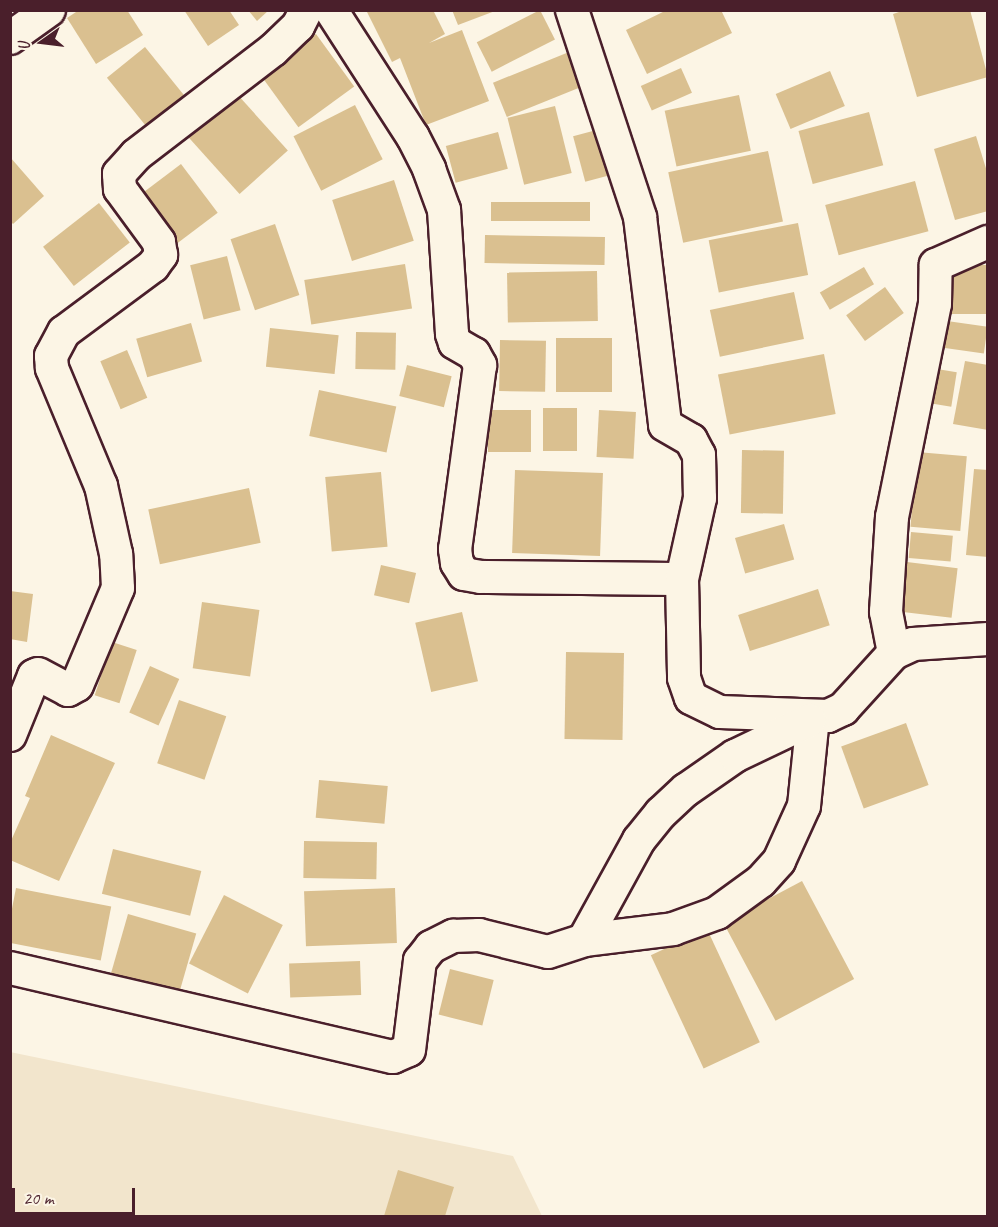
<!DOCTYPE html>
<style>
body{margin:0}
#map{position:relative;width:998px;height:1227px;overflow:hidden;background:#fcf5e5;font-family:Caveat,sans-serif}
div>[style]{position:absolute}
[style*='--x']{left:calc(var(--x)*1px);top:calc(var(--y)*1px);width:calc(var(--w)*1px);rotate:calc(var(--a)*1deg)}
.built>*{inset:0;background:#f2e5cc}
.building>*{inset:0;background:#dac090;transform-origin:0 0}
.roads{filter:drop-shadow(2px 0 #4a1f2b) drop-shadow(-2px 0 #4a1f2b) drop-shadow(0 2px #4a1f2b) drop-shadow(0 -2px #4a1f2b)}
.street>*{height:32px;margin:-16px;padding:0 16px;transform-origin:16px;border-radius:16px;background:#fcf5e5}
span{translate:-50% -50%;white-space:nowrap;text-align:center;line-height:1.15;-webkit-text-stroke:6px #fcf5e5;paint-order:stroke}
.frame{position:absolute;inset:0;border:12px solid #4a1f2b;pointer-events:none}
.north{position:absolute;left:12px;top:12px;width:60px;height:60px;-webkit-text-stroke:4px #fcf5e5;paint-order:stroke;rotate:256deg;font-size:16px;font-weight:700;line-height:24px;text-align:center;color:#4a1f2b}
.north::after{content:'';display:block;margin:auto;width:21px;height:27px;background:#4a1f2b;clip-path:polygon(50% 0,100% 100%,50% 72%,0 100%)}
.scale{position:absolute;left:12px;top:1188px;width:123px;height:27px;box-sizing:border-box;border:3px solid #4a1f2b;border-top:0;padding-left:8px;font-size:18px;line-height:21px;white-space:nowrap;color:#4a1f2b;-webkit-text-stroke:4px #fcf5e5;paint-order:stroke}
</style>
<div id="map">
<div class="built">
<i style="clip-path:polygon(10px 1052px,513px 1156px,542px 1216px,11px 1216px)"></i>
</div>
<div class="building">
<i style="clip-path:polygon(79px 10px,127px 10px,143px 35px,96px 64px,67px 18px)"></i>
<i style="clip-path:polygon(184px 10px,229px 10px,239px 25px,208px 46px)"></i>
<i style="clip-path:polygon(248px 10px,269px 10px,257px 21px)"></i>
<i style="clip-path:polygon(366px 10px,433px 10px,445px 34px,429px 43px,462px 30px,489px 101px,426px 125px,400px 58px,392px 62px)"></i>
<i style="clip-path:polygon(452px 10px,495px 10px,495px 11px,458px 25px)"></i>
<i style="left:540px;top:10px;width:33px;height:71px;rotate:63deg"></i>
<i style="clip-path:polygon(667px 10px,721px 10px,732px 33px,647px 74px,626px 30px)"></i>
<i style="clip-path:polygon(905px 10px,970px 10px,988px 77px,917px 97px,893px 14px)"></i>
<i style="left:316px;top:34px;width:65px;height:69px;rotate:54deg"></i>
<i style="left:145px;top:47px;width:65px;height:49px;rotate:51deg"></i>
<i style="left:569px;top:52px;width:37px;height:82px;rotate:68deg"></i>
<i style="left:681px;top:68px;width:27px;height:44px;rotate:66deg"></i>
<i style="left:830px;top:71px;width:38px;height:59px;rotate:67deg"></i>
<i style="left:237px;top:94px;width:76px;height:65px;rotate:48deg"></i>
<i style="left:739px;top:95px;width:57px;height:76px;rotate:78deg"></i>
<i style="left:355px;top:105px;width:61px;height:69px;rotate:63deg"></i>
<i style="left:555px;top:106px;width:69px;height:49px;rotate:76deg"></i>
<i style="left:869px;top:112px;width:55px;height:73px;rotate:75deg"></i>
<i style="left:604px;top:128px;width:47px;height:32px;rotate:75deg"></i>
<i style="left:498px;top:132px;width:38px;height:54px;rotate:75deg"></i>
<i style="clip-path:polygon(976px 136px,988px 175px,988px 211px,955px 220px,934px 149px)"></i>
<i style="left:768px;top:151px;width:72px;height:102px;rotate:78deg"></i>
<i style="clip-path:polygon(10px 157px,44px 196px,13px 224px,10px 221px)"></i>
<i style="left:181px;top:164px;width:61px;height:51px;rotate:53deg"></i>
<i style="left:394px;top:180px;width:64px;height:65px;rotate:72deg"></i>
<i style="left:915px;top:181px;width:52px;height:93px;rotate:75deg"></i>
<i style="left:590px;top:202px;width:19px;height:99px;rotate:90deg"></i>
<i style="left:99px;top:203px;width:50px;height:71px;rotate:52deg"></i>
<i style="left:798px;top:223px;width:53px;height:91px;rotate:79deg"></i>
<i style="left:275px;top:224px;width:75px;height:47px;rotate:71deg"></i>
<i style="left:485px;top:235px;width:120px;height:28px;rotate:1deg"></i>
<i style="left:227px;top:256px;width:56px;height:38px;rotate:76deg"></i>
<i style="left:405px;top:264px;width:45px;height:102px;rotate:81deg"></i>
<i style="left:988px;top:265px;width:49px;height:38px;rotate:90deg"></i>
<i style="left:864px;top:267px;width:20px;height:51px;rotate:60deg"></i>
<i style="left:597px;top:271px;width:50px;height:90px;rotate:89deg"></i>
<i style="left:885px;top:287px;width:32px;height:48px;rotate:54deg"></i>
<i style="left:794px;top:292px;width:48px;height:86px;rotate:78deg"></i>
<i style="left:947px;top:321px;width:41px;height:27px;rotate:8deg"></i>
<i style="left:191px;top:323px;width:40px;height:57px;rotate:74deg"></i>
<i style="left:270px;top:328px;width:69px;height:39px;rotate:6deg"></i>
<i style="left:356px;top:332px;width:40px;height:37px;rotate:1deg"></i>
<i style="left:612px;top:338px;width:54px;height:56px;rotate:90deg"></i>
<i style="left:500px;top:340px;width:46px;height:51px;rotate:1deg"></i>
<i style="left:127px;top:350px;width:52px;height:29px;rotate:67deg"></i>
<i style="left:824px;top:354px;width:61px;height:108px;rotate:79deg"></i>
<i style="clip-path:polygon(965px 361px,988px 365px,988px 430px,953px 424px)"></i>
<i style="left:407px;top:365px;width:46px;height:32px;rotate:14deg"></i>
<i style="left:937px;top:369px;width:20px;height:35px;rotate:9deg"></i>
<i style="left:319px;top:390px;width:79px;height:47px;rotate:12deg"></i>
<i style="left:543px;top:408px;width:34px;height:43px"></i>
<i style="left:488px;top:410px;width:43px;height:42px"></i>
<i style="left:599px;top:410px;width:37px;height:47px;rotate:3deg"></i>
<i style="left:742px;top:450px;width:42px;height:63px;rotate:1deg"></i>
<i style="left:917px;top:452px;width:50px;height:75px;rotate:5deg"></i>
<i style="clip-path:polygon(974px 469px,988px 470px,988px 557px,966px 555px)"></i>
<i style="left:515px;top:470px;width:88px;height:83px;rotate:2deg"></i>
<i style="left:381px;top:472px;width:75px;height:56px;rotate:85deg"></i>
<i style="left:249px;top:488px;width:56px;height:103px;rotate:78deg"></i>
<i style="left:784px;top:524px;width:37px;height:51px;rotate:74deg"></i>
<i style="left:911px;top:532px;width:42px;height:26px;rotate:5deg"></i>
<i style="left:907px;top:562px;width:51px;height:50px;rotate:7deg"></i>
<i style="left:381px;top:565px;width:36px;height:31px;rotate:13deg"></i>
<i style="left:818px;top:589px;width:38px;height:84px;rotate:72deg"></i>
<i style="clip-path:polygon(10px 591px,33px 594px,27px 642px,10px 639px)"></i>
<i style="left:202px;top:602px;width:58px;height:67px;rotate:8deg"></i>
<i style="left:462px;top:612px;width:71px;height:48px;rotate:77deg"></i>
<i style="left:112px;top:642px;width:26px;height:56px;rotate:18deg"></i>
<i style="left:566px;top:652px;width:58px;height:87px;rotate:1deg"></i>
<i style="left:150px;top:666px;width:32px;height:51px;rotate:24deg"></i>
<i style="left:179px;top:700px;width:50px;height:67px;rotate:19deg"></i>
<i style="left:906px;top:723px;width:66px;height:69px;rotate:70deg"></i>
<i style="clip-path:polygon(51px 735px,115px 763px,59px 881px,10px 860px,10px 843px,30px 798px,25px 796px)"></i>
<i style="left:319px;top:780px;width:69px;height:38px;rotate:5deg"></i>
<i style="left:304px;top:841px;width:73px;height:37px;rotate:1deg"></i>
<i style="left:113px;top:849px;width:91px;height:46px;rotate:14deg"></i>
<i style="left:802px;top:881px;width:111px;height:89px;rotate:62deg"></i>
<i style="left:16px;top:888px;width:97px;height:55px;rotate:11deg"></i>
<i style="left:395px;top:888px;width:55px;height:91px;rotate:88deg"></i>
<i style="left:224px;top:895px;width:66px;height:77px;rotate:27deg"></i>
<i style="left:128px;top:914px;width:71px;height:66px;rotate:16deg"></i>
<i style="left:707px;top:929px;width:125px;height:62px;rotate:65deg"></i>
<i style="left:360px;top:961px;width:34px;height:71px;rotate:88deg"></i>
<i style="left:450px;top:969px;width:45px;height:47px;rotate:14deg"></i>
<i style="clip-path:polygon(398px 1170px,454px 1187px,445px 1216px,384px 1216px)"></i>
</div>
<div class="roads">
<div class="street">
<i style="--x:331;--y:10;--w:151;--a:57.2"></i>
<i style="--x:413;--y:137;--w:36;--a:63"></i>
<i style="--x:429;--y:169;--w:44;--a:69.9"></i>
<i style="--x:444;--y:210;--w:124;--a:86.3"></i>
<i style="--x:452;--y:334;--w:9;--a:72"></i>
<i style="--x:455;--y:343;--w:22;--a:30"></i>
<i style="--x:474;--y:354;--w:13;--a:61"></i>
<i style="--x:480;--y:365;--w:186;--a:97.7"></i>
<i style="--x:455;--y:549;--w:14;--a:82"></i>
<i style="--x:457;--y:563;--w:13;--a:58"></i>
<i style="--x:464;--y:574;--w:17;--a:10"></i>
<i style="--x:481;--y:577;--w:201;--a:0.6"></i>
<i style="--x:572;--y:10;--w:218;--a:71.8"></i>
<i style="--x:640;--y:217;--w:209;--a:83.1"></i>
<i style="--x:665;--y:425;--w:30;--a:30"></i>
<i style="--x:691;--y:440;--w:17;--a:62"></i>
<i style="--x:699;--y:455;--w:43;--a:88.7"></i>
<i style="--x:700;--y:498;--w:83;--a:102.5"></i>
<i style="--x:682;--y:579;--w:99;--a:88.8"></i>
<i style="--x:684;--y:678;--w:21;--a:71"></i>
<i style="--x:691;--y:698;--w:32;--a:26"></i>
<i style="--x:720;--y:712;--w:108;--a:2.1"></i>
<i style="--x:828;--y:716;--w:17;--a:-25"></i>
<i style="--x:843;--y:709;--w:76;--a:-47.7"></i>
<i style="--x:894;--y:653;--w:21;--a:-25"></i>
<i style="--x:913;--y:644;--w:75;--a:-3.8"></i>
<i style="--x:10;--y:38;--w:48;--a:-35.7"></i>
<i style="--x:894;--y:653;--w:42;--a:-101"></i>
<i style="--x:886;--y:612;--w:95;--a:-86.4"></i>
<i style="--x:892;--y:517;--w:217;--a:-78.6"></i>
<i style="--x:935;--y:304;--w:39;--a:-89"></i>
<i style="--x:936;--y:265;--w:57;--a:-23.9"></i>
<i style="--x:10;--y:735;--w:64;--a:-67.9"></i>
<i style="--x:34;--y:676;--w:4;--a:-27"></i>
<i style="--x:38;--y:674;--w:34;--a:28"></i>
<i style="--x:68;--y:690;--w:10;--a:-29"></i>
<i style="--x:77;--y:685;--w:105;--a:-67.1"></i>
<i style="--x:118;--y:588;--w:34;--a:-93"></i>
<i style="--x:116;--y:554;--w:70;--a:-102.4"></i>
<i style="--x:101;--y:486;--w:128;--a:-112.6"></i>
<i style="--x:52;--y:368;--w:12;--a:-95"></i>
<i style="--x:51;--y:356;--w:27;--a:-62"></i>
<i style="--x:64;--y:332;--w:111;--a:-36.6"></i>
<i style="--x:153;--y:266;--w:14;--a:-54"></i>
<i style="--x:161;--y:255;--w:13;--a:-99"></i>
<i style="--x:159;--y:242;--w:66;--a:-126.3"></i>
<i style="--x:120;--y:189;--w:15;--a:-94"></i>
<i style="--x:119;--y:174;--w:25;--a:-48"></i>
<i style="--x:136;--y:155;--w:173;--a:-37.5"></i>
<i style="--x:273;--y:50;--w:35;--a:-44"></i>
<i style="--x:298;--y:26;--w:18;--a:-63"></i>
<i style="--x:584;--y:940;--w:90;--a:-7"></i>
<i style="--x:673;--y:929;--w:47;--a:-20"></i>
<i style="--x:717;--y:913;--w:54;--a:-36"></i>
<i style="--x:761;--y:881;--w:27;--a:-48"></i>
<i style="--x:779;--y:861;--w:60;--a:-65.6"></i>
<i style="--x:804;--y:806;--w:88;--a:-84.2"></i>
<i style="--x:10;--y:968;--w:393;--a:13.1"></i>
<i style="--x:393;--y:1057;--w:17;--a:-24"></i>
<i style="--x:409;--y:1050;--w:90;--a:-83"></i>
<i style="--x:420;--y:961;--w:18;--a:-52"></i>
<i style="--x:431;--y:947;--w:25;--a:-27"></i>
<i style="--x:453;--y:936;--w:26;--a:-2"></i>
<i style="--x:479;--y:935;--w:71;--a:13.8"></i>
<i style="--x:548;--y:952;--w:38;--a:-18"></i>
<i style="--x:584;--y:940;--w:114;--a:-61.2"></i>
<i style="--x:639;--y:840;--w:35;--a:-51"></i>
<i style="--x:661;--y:813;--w:34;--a:-43"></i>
<i style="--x:686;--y:790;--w:60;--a:-34.8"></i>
<i style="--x:735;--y:756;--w:83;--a:-25.6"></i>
</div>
</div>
<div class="frame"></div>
<div class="north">U</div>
<div class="scale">20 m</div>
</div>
